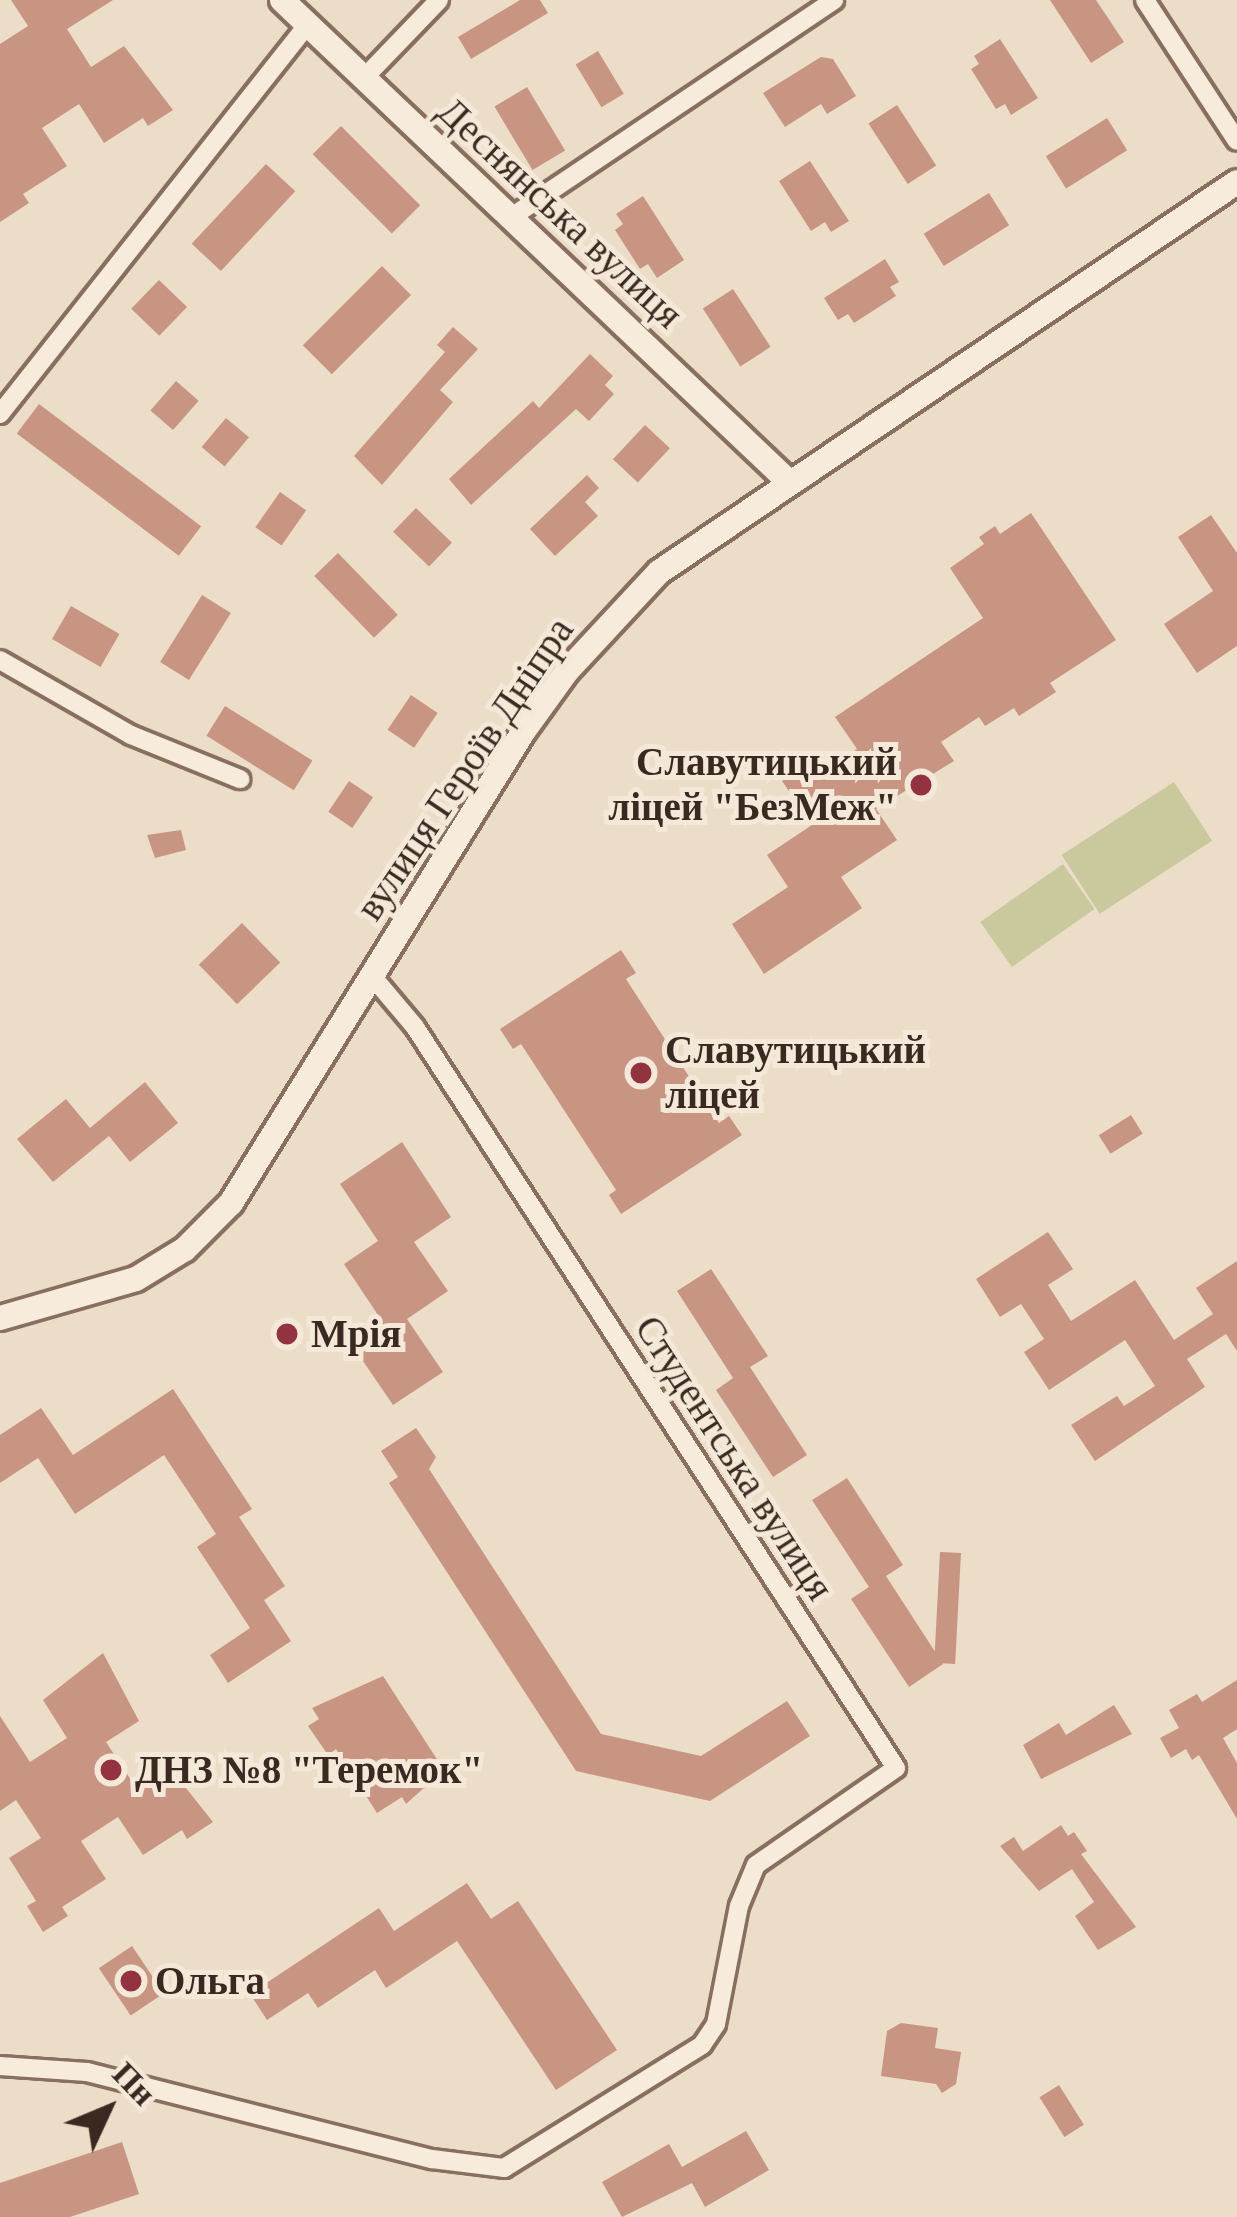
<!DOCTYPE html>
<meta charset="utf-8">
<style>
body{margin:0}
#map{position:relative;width:1237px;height:2217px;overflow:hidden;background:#ecddc9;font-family:Georgia,serif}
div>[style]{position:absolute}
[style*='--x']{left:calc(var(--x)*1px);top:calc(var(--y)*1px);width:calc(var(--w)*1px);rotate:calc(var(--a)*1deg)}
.green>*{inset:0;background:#cac99d;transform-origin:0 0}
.building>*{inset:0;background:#c89582;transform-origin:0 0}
.roads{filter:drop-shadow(3px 0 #886f5f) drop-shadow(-3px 0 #886f5f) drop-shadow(0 3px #886f5f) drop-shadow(0 -3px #886f5f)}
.minor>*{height:18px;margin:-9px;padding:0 9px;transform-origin:9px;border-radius:9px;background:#f7ebdc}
.tertiary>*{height:24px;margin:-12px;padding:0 12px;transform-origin:12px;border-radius:12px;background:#f7ebdc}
.dots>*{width:33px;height:33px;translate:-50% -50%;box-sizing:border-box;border:6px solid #f4e8d8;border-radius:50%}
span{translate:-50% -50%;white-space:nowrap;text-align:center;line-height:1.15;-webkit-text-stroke:10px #f4e8d8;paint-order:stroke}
.street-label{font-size:39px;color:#392921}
.poi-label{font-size:39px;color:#392921;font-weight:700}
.right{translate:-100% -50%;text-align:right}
.left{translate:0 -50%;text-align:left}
.north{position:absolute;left:48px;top:2049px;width:120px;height:120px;-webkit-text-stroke:9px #f4e8d8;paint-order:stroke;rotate:46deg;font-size:33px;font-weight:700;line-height:48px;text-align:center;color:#392921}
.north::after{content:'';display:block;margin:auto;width:42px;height:54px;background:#392921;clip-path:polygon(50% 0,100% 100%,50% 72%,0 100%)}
</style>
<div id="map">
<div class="green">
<i style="left:1174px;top:782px;width:70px;height:134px;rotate:57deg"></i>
<i style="left:1063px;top:864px;width:55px;height:101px;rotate:55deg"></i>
</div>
<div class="building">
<i style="clip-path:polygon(11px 0,113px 0,67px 29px,91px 67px,124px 46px,173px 110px,148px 126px,143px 118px,104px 143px,79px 104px,42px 128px,67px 166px,23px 194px,29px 203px,0 222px,0 44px,28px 26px)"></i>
<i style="clip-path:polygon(520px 0,540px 0,548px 13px,471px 59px,458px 37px)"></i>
<i style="clip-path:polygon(1050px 0,1096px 0,1124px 42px,1091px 63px)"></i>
<i style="clip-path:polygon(1000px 39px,1038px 98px,1011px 115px,1005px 104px,996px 109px,971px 69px,979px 64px,974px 56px)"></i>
<i style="left:598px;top:51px;width:50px;height:26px;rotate:59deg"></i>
<i style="clip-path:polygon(821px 57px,833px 59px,856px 96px,827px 114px,821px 104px,785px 127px,763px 93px)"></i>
<i style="left:527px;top:87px;width:74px;height:38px;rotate:59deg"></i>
<i style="left:897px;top:105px;width:72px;height:34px;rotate:57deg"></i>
<i style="left:1107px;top:118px;width:38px;height:72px;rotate:58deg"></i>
<i style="left:341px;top:126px;width:112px;height:40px;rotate:45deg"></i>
<i style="clip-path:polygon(810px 161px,849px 221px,831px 232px,825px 222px,811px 231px,779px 181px)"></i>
<i style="left:266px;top:164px;width:40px;height:109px;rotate:43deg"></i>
<i style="left:989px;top:193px;width:38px;height:77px;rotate:58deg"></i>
<i style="clip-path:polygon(643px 196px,684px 260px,657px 278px,648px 264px,640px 269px,615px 230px,623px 224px,616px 214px)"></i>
<i style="clip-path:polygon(885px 259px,899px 282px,890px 287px,896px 296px,854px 323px,848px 314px,838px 320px,824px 298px)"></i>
<i style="left:382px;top:266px;width:41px;height:112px;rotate:45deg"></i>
<i style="left:159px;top:280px;width:39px;height:40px;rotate:44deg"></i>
<i style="left:733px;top:289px;width:69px;height:36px;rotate:57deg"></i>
<i style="clip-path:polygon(453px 327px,478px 349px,440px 390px,453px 402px,382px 485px,354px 456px,445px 352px,437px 345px)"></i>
<i style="clip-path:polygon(590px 354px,613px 376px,605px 385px,614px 394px,589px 421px,576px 409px,471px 505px,449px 479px,533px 401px,539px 408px)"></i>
<i style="left:176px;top:381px;width:30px;height:39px;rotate:41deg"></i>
<i style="left:39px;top:404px;width:203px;height:37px;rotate:37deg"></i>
<i style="left:226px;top:418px;width:30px;height:38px;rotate:40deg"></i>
<i style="left:645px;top:425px;width:34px;height:47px;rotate:43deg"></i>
<i style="clip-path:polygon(587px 475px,599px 488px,585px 502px,598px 516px,555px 556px,530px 529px)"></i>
<i style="left:280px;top:492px;width:32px;height:43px;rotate:35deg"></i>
<i style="left:416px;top:508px;width:50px;height:33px;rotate:44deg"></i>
<i style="clip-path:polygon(1031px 513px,1116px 640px,1050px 683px,1056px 692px,1019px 716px,1014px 708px,985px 726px,979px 717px,941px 742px,954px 761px,876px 809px,897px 840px,841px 877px,862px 908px,764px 974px,732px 924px,788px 887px,767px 855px,812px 825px,782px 781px,806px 765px,814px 778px,857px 749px,835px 717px,983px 618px,950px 568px,984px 544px,979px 537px,995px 526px,1000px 534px)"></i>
<i style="clip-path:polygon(1211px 515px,1237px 553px,1237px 646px,1197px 673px,1164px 624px,1213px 591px,1178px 537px)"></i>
<i style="left:338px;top:553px;width:86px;height:33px;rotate:46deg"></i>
<i style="left:202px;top:595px;width:34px;height:79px;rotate:32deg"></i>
<i style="left:71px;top:606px;width:56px;height:38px;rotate:30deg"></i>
<i style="left:411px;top:695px;width:32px;height:42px;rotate:34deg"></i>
<i style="left:225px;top:706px;width:103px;height:35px;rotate:32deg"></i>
<i style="left:349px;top:781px;width:29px;height:37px;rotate:34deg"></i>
<i style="clip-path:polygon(181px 830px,186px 850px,155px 858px,147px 835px)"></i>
<i style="left:242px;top:923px;width:55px;height:60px;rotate:46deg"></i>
<i style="clip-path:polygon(621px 950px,636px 973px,626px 979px,719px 1123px,729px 1116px,742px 1135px,621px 1214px,609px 1195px,616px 1190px,521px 1044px,513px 1049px,500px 1029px)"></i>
<i style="clip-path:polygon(145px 1082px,178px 1123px,130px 1162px,109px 1136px,53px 1182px,17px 1139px,66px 1099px,90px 1128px)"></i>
<i style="left:1131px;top:1115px;width:22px;height:38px;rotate:58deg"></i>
<i style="clip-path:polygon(402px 1142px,451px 1217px,414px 1242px,448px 1291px,407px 1319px,443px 1372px,393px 1405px,350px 1342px,382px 1321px,344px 1264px,378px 1241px,340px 1184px)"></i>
<i style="clip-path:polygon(1048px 1232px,1073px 1269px,1048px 1285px,1071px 1321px,1135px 1280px,1174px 1340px,1213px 1314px,1196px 1288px,1237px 1261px,1237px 1351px,1226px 1334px,1187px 1359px,1205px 1387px,1095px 1461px,1071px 1425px,1117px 1396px,1124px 1406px,1155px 1386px,1125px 1340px,1049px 1390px,1024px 1352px,1044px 1339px,1021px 1304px,1000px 1317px,976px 1279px)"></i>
<i style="clip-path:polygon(711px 1269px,768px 1356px,750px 1367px,807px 1455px,773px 1477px,716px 1390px,733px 1378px,677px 1291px)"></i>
<i style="clip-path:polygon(173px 1389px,252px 1509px,239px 1517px,285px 1586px,264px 1600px,291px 1641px,228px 1683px,210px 1655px,250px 1628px,197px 1547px,216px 1534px,164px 1455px,75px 1514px,38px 1458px,0 1483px,0 1435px,41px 1408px,73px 1455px)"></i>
<i style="clip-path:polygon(416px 1428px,436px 1457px,429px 1469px,601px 1734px,701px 1756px,787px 1701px,810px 1736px,710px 1801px,576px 1771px,389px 1483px,398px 1477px,381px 1451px)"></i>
<i style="clip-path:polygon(847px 1478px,903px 1565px,886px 1576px,943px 1664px,909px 1687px,851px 1599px,869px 1587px,812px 1500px)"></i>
<i style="left:940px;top:1552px;width:21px;height:111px;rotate:3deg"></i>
<i style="clip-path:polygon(103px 1653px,139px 1721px,106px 1742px,131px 1780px,163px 1759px,213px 1822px,187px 1839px,182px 1830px,143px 1855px,118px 1817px,81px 1841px,106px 1879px,62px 1907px,68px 1916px,43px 1932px,27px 1906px,36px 1901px,9px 1858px,41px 1838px,16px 1800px,0 1811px,0 1716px,30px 1762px,67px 1738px,43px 1700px)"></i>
<i style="clip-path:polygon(383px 1676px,444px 1770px,406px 1804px,402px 1797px,377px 1813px,336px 1749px,328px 1755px,308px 1726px,319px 1719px,312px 1708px)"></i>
<i style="clip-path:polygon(1237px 1680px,1237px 1729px,1223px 1738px,1237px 1763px,1237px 1819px,1199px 1755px,1192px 1760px,1186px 1749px,1171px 1758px,1160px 1738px,1179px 1728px,1169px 1710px,1197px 1694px,1202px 1702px)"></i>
<i style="clip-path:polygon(1114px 1705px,1132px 1734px,1041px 1779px,1023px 1745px,1059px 1723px,1066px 1735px)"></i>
<i style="clip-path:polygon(1061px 1825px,1068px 1836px,1074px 1832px,1087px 1851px,1081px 1854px,1136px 1927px,1098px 1950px,1075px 1916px,1094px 1902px,1072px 1869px,1039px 1891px,1000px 1846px,1014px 1837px,1023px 1851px)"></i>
<i style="clip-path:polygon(467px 1883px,491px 1919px,518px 1901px,617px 2050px,556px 2090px,457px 1941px,386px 1988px,375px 1970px,318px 2008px,308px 1993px,267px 2020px,250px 1994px,379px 1908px,394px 1931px)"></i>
<i style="left:132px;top:1946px;width:57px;height:40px;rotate:56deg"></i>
<i style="clip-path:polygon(901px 2023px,938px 2028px,935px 2048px,961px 2052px,956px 2084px,942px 2093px,936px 2084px,881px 2076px,887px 2031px)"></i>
<i style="left:1059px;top:2085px;width:47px;height:23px;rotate:58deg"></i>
<i style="clip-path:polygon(746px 2131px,769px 2170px,705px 2207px,692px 2183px,622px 2217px,602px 2182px,669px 2144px,682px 2167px)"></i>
<i style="clip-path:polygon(122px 2142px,139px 2194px,70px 2217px,0 2217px,0 2183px)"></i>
</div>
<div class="roads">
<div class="minor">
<i style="--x:1145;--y:0;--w:168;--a:56.9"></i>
<i style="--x:364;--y:78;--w:108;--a:-46.1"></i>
<i style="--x:513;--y:216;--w:387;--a:-33.9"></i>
<i style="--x:0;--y:414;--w:497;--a:-51.7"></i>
<i style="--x:0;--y:660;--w:151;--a:29.8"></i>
<i style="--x:131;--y:735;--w:118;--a:22"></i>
<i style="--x:0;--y:2066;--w:87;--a:3.9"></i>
<i style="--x:87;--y:2072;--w:356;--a:14.2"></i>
<i style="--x:432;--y:2159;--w:73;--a:7.1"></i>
<i style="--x:504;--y:2168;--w:233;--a:-31.8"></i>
<i style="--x:702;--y:2045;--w:25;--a:-56"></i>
<i style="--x:716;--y:2024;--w:120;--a:-79"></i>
<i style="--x:739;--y:1906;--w:44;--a:-67.5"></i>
<i style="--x:756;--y:1865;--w:170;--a:-34.7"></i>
<i style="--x:896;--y:1768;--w:883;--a:-122.99"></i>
<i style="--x:415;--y:1027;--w:67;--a:-130.1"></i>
</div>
<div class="tertiary">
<i style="--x:282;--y:0;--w:697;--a:43.55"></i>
<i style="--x:0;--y:1318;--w:141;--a:-16"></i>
<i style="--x:136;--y:1279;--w:57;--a:-31.5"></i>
<i style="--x:185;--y:1249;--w:65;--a:-45"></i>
<i style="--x:231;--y:1203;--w:554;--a:-58.2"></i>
<i style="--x:523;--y:732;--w:75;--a:-54.2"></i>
<i style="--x:567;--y:671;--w:135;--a:-47.1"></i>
<i style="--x:659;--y:572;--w:697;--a:-34.01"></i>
</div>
</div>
<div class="dots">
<i style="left:921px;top:785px;background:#933341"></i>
<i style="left:641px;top:1073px;background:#933341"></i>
<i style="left:287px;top:1334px;background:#933341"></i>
<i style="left:111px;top:1770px;background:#933341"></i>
<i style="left:131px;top:1981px;background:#933341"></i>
</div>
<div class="street-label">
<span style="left:560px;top:213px;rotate:43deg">Деснянська вулиця</span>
<span style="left:465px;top:769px;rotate:-56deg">вулиця Героїв Дніпра</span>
<span style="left:734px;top:1458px;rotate:57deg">Студентська вулиця</span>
</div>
<div class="poi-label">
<span class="right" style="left:897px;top:785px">Славутицький<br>ліцей "БезМеж"</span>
<span class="left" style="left:665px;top:1073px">Славутицький<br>ліцей</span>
<span class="left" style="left:311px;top:1334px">Мрiя</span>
<span class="left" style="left:135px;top:1770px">ДНЗ №8 "Теремок"</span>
<span class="left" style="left:155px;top:1981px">Ольга</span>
</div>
<div class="north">Пн</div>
</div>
